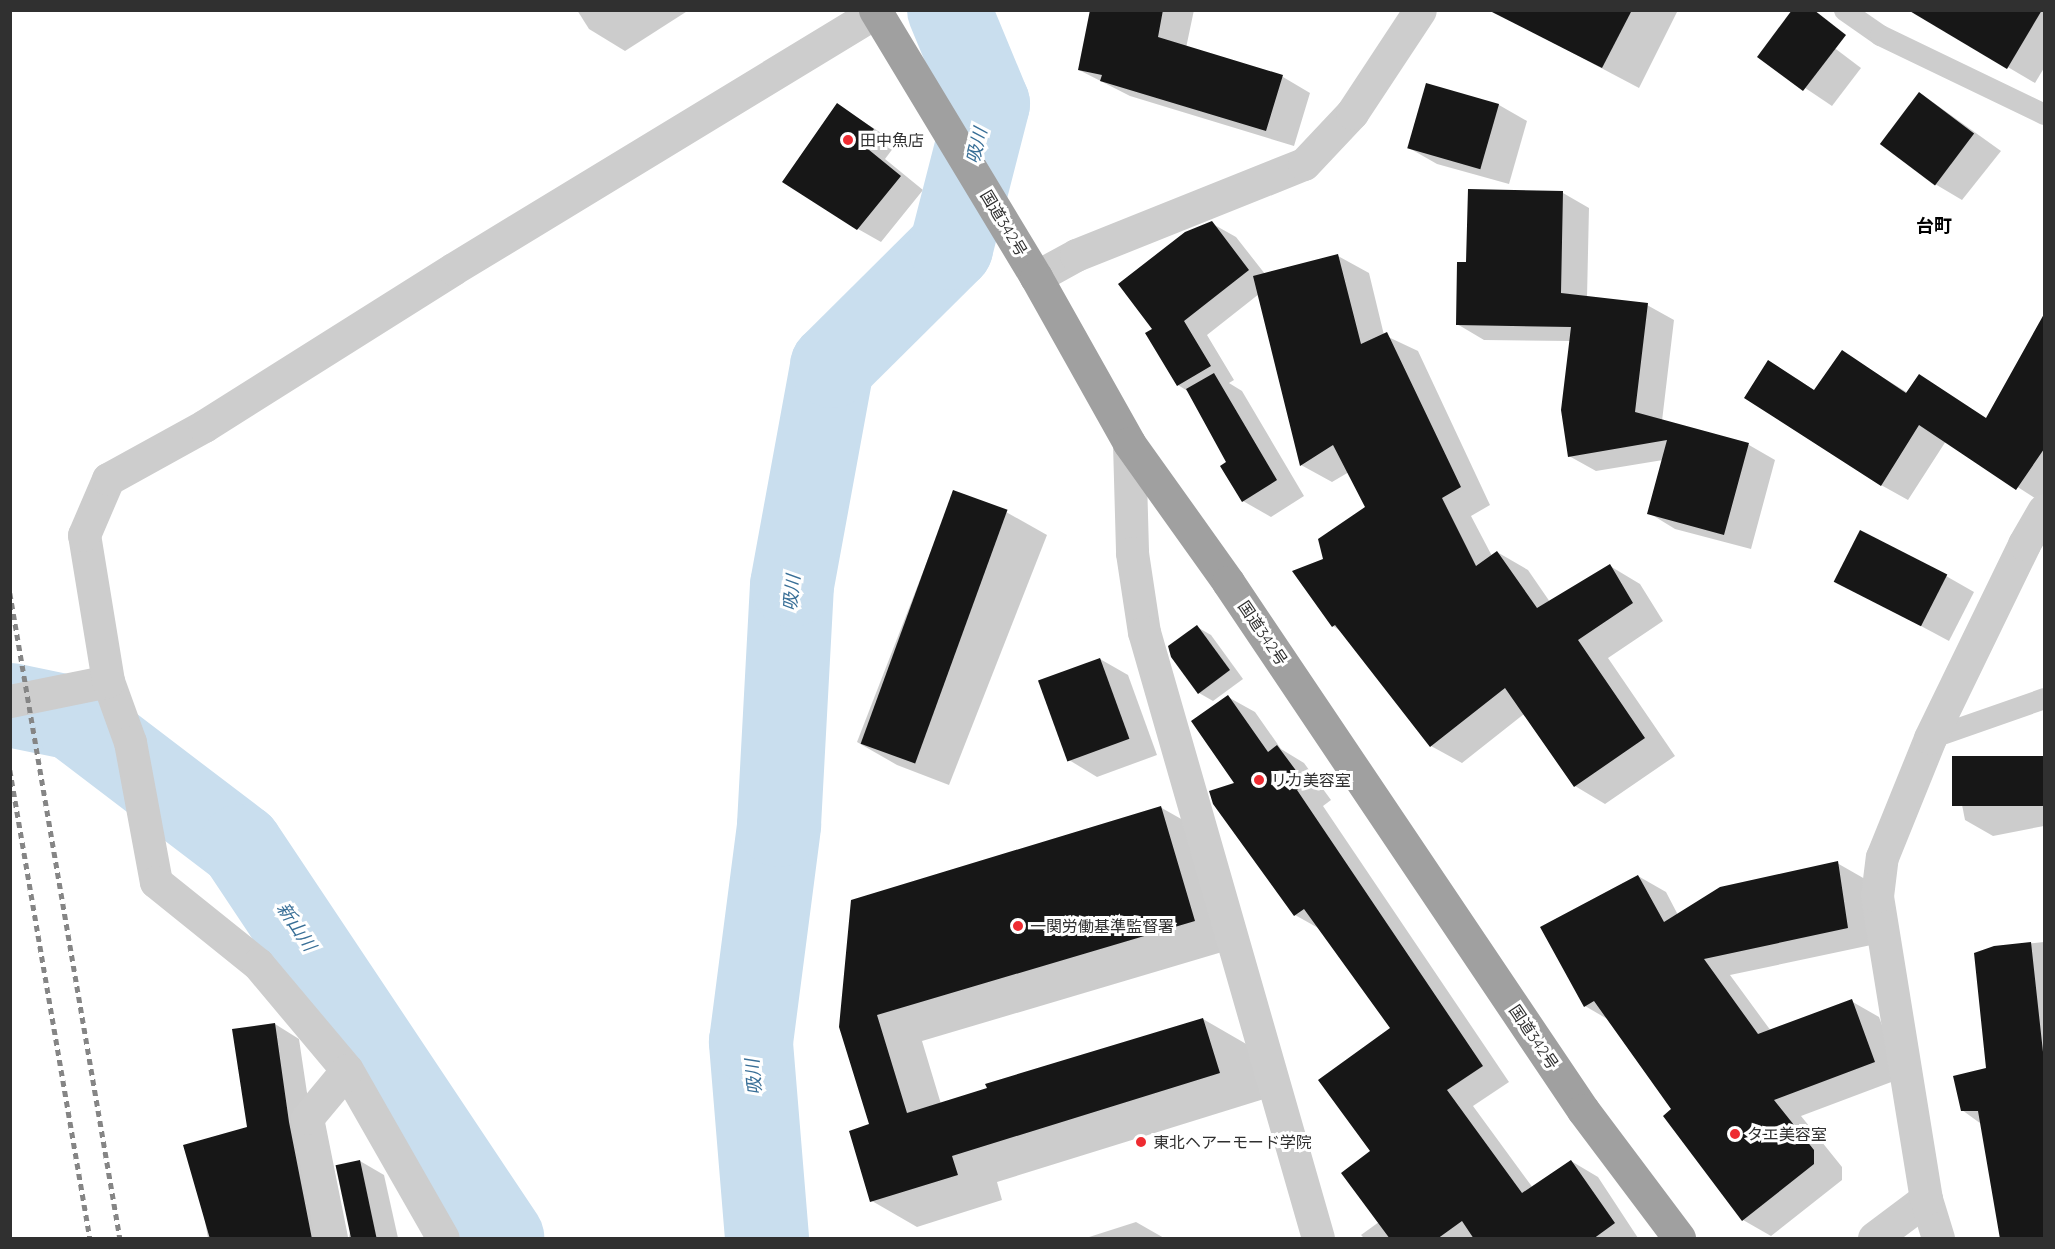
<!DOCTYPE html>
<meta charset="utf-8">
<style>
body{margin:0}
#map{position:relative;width:2055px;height:1249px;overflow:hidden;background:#fff;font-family:Quicksand,"Noto Sans JP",sans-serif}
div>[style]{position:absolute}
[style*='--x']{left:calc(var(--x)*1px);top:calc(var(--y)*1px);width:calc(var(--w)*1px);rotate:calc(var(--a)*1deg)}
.shadow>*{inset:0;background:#0003}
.river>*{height:84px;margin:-42px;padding:0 42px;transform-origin:42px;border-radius:42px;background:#c9deee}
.building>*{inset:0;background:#171717;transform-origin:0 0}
.service>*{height:21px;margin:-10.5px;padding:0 10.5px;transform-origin:10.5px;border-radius:10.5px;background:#cdcdcd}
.minor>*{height:33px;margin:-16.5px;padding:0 16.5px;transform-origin:16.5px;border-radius:16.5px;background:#cdcdcd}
.tertiary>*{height:33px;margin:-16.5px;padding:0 16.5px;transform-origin:16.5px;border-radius:16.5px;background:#cdcdcd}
.trunk>*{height:33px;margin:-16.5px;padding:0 16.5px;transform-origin:16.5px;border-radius:16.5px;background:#a0a0a0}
.rail>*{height:4.5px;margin-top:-2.25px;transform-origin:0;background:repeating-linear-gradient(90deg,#858585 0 6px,transparent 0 10.5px)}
.dots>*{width:16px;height:16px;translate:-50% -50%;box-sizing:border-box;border:3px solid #fff;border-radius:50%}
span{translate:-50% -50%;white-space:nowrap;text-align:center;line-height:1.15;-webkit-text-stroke:6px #fff;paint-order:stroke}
.poi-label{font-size:16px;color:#303030}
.left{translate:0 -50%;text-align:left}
.street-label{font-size:16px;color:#303030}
.water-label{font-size:18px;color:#396f97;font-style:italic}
.neighbourhood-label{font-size:18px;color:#000;font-weight:700}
.frame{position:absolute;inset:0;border:12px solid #303030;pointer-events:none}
</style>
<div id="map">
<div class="shadow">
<i style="clip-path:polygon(577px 10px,689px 10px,625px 51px,589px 29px)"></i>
<i style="clip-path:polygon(1092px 10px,1194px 10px,1186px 48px,1283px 77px,1310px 93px,1294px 146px,1130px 96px,1079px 70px)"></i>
<i style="clip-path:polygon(1546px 10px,1678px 10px,1639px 88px,1535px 33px)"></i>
<i style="clip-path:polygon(1911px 10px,2044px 10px,2044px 68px,2035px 83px)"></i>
<i style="clip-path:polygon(1816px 34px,1861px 68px,1832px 106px,1759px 57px)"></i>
<i style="clip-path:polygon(1427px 85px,1499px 105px,1527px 121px,1509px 184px,1437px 164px,1409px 148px)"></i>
<i style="clip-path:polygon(1920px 93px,2001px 151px,1962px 200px,1935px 184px)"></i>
<i style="clip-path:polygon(837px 105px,897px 143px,885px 159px,923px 190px,881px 242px,858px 229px)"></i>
<i style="clip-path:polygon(1563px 193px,1589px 208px,1587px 298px,1647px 305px,1674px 320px,1662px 421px,1749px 445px,1775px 460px,1751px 549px,1675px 529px,1649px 513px,1663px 460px,1596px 471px,1569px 456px,1571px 341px,1484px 340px,1457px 324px,1467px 263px)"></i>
<i style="clip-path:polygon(1211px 223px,1236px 237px,1265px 274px,1338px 256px,1369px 273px,1384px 335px,1418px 351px,1490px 505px,1471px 516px,1492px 556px,1497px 552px,1528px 570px,1550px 602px,1610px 566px,1640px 584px,1663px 621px,1608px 658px,1675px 756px,1605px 804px,1575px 786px,1524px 714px,1462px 763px,1431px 746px,1342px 632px,1333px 626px,1324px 560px,1367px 508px,1349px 472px,1332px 482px,1301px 465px,1259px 294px,1207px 335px,1234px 380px,1229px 383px,1242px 391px,1304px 496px,1271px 517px,1243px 501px,1228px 462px,1189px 392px,1178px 385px,1154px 329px)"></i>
<i style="clip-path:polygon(2044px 317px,2044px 504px,1946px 441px,1908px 500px,1881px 485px,1796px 378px,1815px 391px,1842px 352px,1908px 393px,1919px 376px,1987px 419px)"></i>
<i style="clip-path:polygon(954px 492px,1006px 512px,1047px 535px,949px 785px,897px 765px,857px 742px)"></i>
<i style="clip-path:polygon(1946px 576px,1974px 592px,1949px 641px,1835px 580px)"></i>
<i style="clip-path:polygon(1197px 627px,1211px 635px,1243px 679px,1213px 701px,1199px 693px)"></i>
<i style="clip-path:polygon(1100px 659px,1128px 675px,1157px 755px,1097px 777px,1069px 760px)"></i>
<i style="clip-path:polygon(1228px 697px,1255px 712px,1281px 749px,1304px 763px,1331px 800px,1323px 806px,1509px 1082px,1473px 1106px,1533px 1188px,1571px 1161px,1598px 1177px,1638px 1238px,1364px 1238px,1361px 1235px,1379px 1222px,1372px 1152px,1392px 1028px,1320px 929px,1295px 915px,1236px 784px)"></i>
<i style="clip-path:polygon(2044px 758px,2044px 826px,1993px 836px,1965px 820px,1956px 774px)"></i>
<i style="clip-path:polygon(1160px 807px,1206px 833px,1239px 947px,922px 1041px,941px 1104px,1203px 1019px,1248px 1045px,1264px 1099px,997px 1182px,1002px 1200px,917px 1227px,872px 1201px,871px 1125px,841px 1027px)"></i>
<i style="clip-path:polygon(1837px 863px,1865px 879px,1876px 944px,1730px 975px,1771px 1031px,1851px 1001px,1879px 1017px,1902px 1078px,1801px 1116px,1842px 1167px,1842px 1180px,1771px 1236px,1743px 1220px,1673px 1110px,1609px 1020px,1585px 1006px,1638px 876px,1666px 892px,1678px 915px)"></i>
<i style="clip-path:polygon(2044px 942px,2044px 1122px,2010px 1145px,1962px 1110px,1988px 1069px,1994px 947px)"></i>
<i style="clip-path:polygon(275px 1024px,299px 1039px,321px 1187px,334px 1238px,208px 1238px,202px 1205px,248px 1128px)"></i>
<i style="clip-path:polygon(360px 1161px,384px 1175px,398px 1238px,349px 1238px)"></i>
<i style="clip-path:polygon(2044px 1168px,2044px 1238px,2002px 1238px,1996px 1203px)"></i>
<i style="clip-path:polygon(1136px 1222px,1164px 1238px,1086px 1238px)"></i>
</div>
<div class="river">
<i style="--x:10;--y:705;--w:64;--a:11.7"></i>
<i style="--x:73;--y:718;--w:211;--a:37.3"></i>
<i style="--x:241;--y:846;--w:471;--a:56.3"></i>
<i style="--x:767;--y:1238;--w:197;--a:-94.7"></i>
<i style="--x:751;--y:1042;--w:219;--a:-82.6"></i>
<i style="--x:779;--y:825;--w:240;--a:-86.9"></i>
<i style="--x:792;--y:585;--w:223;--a:-79.6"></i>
<i style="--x:832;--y:366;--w:168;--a:-44.8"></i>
<i style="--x:951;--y:248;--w:149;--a:-75.6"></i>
<i style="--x:988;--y:104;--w:102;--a:-112.5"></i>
</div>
<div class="building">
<i style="clip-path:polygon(1090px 10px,1163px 10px,1158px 37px,1283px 75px,1266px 131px,1100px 81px,1102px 75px,1078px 70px)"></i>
<i style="clip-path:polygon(1488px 10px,1632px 10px,1602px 68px)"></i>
<i style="clip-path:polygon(1792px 10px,1814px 10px,1846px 35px,1803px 91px,1757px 57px)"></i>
<i style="clip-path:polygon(1908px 10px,2042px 10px,2007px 69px)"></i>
<i style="left:1426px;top:83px;width:76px;height:68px;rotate:16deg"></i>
<i style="left:1919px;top:92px;width:69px;height:65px;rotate:37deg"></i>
<i style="clip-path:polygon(837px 103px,874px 129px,863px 145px,901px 176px,857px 230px,782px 182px)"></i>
<i style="clip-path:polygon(1468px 189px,1563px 191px,1561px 293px,1648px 303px,1635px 412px,1749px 443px,1724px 535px,1647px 514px,1667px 440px,1568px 457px,1561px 410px,1571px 327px,1456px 325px,1457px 262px,1466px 262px)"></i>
<i style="clip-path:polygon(1212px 221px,1249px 270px,1184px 321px,1211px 366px,1177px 386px,1145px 333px,1152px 329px,1118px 284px,1185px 232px)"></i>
<i style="clip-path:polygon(1338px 254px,1361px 344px,1387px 332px,1461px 487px,1442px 498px,1476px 566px,1497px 551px,1537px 608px,1610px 564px,1633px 603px,1578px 640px,1645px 738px,1574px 787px,1505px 688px,1430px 747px,1335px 625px,1332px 627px,1292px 571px,1323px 559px,1318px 539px,1365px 507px,1333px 445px,1300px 466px,1253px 276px)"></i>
<i style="clip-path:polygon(2044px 314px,2044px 449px,2016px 490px,1919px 425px,1881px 486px,1744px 398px,1768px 360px,1814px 390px,1842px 350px,1906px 393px,1919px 374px,1986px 418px)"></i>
<i style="clip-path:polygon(1214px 373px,1277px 480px,1242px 502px,1220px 466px,1226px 462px,1186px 389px)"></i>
<i style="left:953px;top:490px;width:58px;height:270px;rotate:20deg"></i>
<i style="left:1860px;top:530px;width:98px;height:58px;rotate:27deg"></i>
<i style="clip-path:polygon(1197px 625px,1230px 670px,1198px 694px,1171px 657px,1168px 646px)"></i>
<i style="left:1100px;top:658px;width:86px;height:66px;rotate:70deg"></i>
<i style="clip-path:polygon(1228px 695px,1268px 752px,1277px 745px,1306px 784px,1297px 790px,1483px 1066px,1447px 1090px,1522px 1193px,1571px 1160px,1615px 1223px,1593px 1239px,1474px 1239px,1462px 1221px,1437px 1239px,1390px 1239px,1341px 1173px,1370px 1151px,1318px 1080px,1390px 1028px,1304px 909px,1294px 916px,1213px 804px,1209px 791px,1234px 783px,1191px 721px)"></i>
<i style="left:2044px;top:756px;width:50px;height:92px;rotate:90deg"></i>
<i style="clip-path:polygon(1161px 806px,1195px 921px,877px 1015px,907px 1113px,987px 1088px,985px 1084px,1203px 1018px,1220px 1073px,952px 1156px,958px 1175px,870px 1202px,849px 1131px,869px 1124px,839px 1027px,851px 900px)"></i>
<i style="clip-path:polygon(1838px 861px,1848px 928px,1704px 959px,1758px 1034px,1852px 999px,1875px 1062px,1774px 1100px,1814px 1150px,1814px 1164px,1742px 1221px,1663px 1116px,1671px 1109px,1594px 1001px,1584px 1007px,1540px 927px,1638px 875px,1664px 922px,1720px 887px)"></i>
<i style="clip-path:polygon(2031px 942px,2044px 1061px,2044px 1239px,2000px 1239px,1978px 1111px,1961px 1111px,1953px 1076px,1986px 1068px,1974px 953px,1994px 946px)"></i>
<i style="clip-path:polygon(275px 1023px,289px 1122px,312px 1239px,210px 1239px,183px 1145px,247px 1127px,232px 1029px)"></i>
<i style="left:360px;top:1160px;width:81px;height:25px;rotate:78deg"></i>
</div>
<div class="service">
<i style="--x:1844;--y:10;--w:44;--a:34.8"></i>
<i style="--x:1880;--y:35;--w:182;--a:25.7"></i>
<i style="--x:1930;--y:738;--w:121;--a:-19.3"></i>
</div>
<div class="minor">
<i style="--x:1036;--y:277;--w:46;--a:-28.8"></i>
<i style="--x:1076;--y:255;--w:245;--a:-21.8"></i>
<i style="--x:1304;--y:164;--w:70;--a:-46.7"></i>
<i style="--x:1352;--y:113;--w:123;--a:-56.6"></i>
<i style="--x:108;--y:681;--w:65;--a:70.2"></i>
<i style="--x:130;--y:742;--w:142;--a:79.5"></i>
<i style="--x:156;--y:882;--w:131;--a:38.8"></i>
<i style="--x:258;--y:964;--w:138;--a:50"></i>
<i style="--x:347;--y:1070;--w:193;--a:60.3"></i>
<i style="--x:10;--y:701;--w:100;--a:-11.5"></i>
<i style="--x:108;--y:681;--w:148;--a:-99.3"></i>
<i style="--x:84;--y:535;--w:61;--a:-66.8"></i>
<i style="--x:108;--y:479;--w:110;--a:-28.9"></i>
<i style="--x:204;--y:426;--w:294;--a:-32.2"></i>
<i style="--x:453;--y:269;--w:495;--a:-31.3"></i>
<i style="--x:331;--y:1238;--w:122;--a:-101.3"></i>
<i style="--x:307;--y:1118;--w:62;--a:-50.2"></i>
<i style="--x:1874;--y:1238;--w:65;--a:-36.9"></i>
<i style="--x:1938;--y:1238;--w:41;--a:-107.1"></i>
<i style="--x:1926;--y:1199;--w:307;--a:-99.2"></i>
<i style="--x:1877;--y:896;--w:39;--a:-83"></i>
<i style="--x:1882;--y:857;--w:128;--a:-68"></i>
<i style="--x:1930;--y:738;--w:216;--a:-64.1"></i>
<i style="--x:2024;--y:544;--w:39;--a:-60"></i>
</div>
<div class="tertiary">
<i style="--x:1129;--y:443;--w:110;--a:88.4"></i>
<i style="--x:1132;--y:553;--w:80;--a:81.4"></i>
<i style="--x:1144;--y:632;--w:630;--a:73.98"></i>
</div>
<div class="trunk">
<i style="--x:875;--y:10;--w:312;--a:58.9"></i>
<i style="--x:1036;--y:277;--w:190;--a:60.7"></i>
<i style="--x:1129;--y:443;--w:171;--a:54.5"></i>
<i style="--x:1228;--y:582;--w:636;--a:56.09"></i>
<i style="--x:1583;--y:1110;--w:160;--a:53.1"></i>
</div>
<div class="rail">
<i style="--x:10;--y:593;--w:654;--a:80.32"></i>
<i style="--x:10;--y:770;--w:475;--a:80.3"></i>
</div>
<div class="dots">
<i style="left:848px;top:140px;background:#ee2b31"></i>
<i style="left:1259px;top:780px;background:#ee2b31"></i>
<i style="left:1018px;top:926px;background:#ee2b31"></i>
<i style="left:1735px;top:1134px;background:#ee2b31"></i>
<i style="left:1141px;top:1142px;background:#ee2b31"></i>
</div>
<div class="poi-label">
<span class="left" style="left:860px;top:140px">田中魚店</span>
<span class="left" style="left:1271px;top:780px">リカ美容室</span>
<span class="left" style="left:1030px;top:926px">一関労働基準監督署</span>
<span class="left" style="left:1747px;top:1134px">タエ美容室</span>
<span class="left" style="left:1153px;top:1142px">東北ヘアーモード学院</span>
</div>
<div class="street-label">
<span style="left:1004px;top:223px;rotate:59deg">国道342号</span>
<span style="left:1263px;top:633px;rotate:56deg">国道342号</span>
<span style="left:1534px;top:1037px;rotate:56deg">国道342号</span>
</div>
<div class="water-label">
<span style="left:977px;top:146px;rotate:-76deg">吸川</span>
<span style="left:792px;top:593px;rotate:-84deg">吸川</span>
<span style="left:296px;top:927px;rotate:56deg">新山川</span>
<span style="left:754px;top:1077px;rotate:-95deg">吸川</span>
</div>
<div class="neighbourhood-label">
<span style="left:1934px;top:226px">台町</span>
</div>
<div class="frame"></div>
</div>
